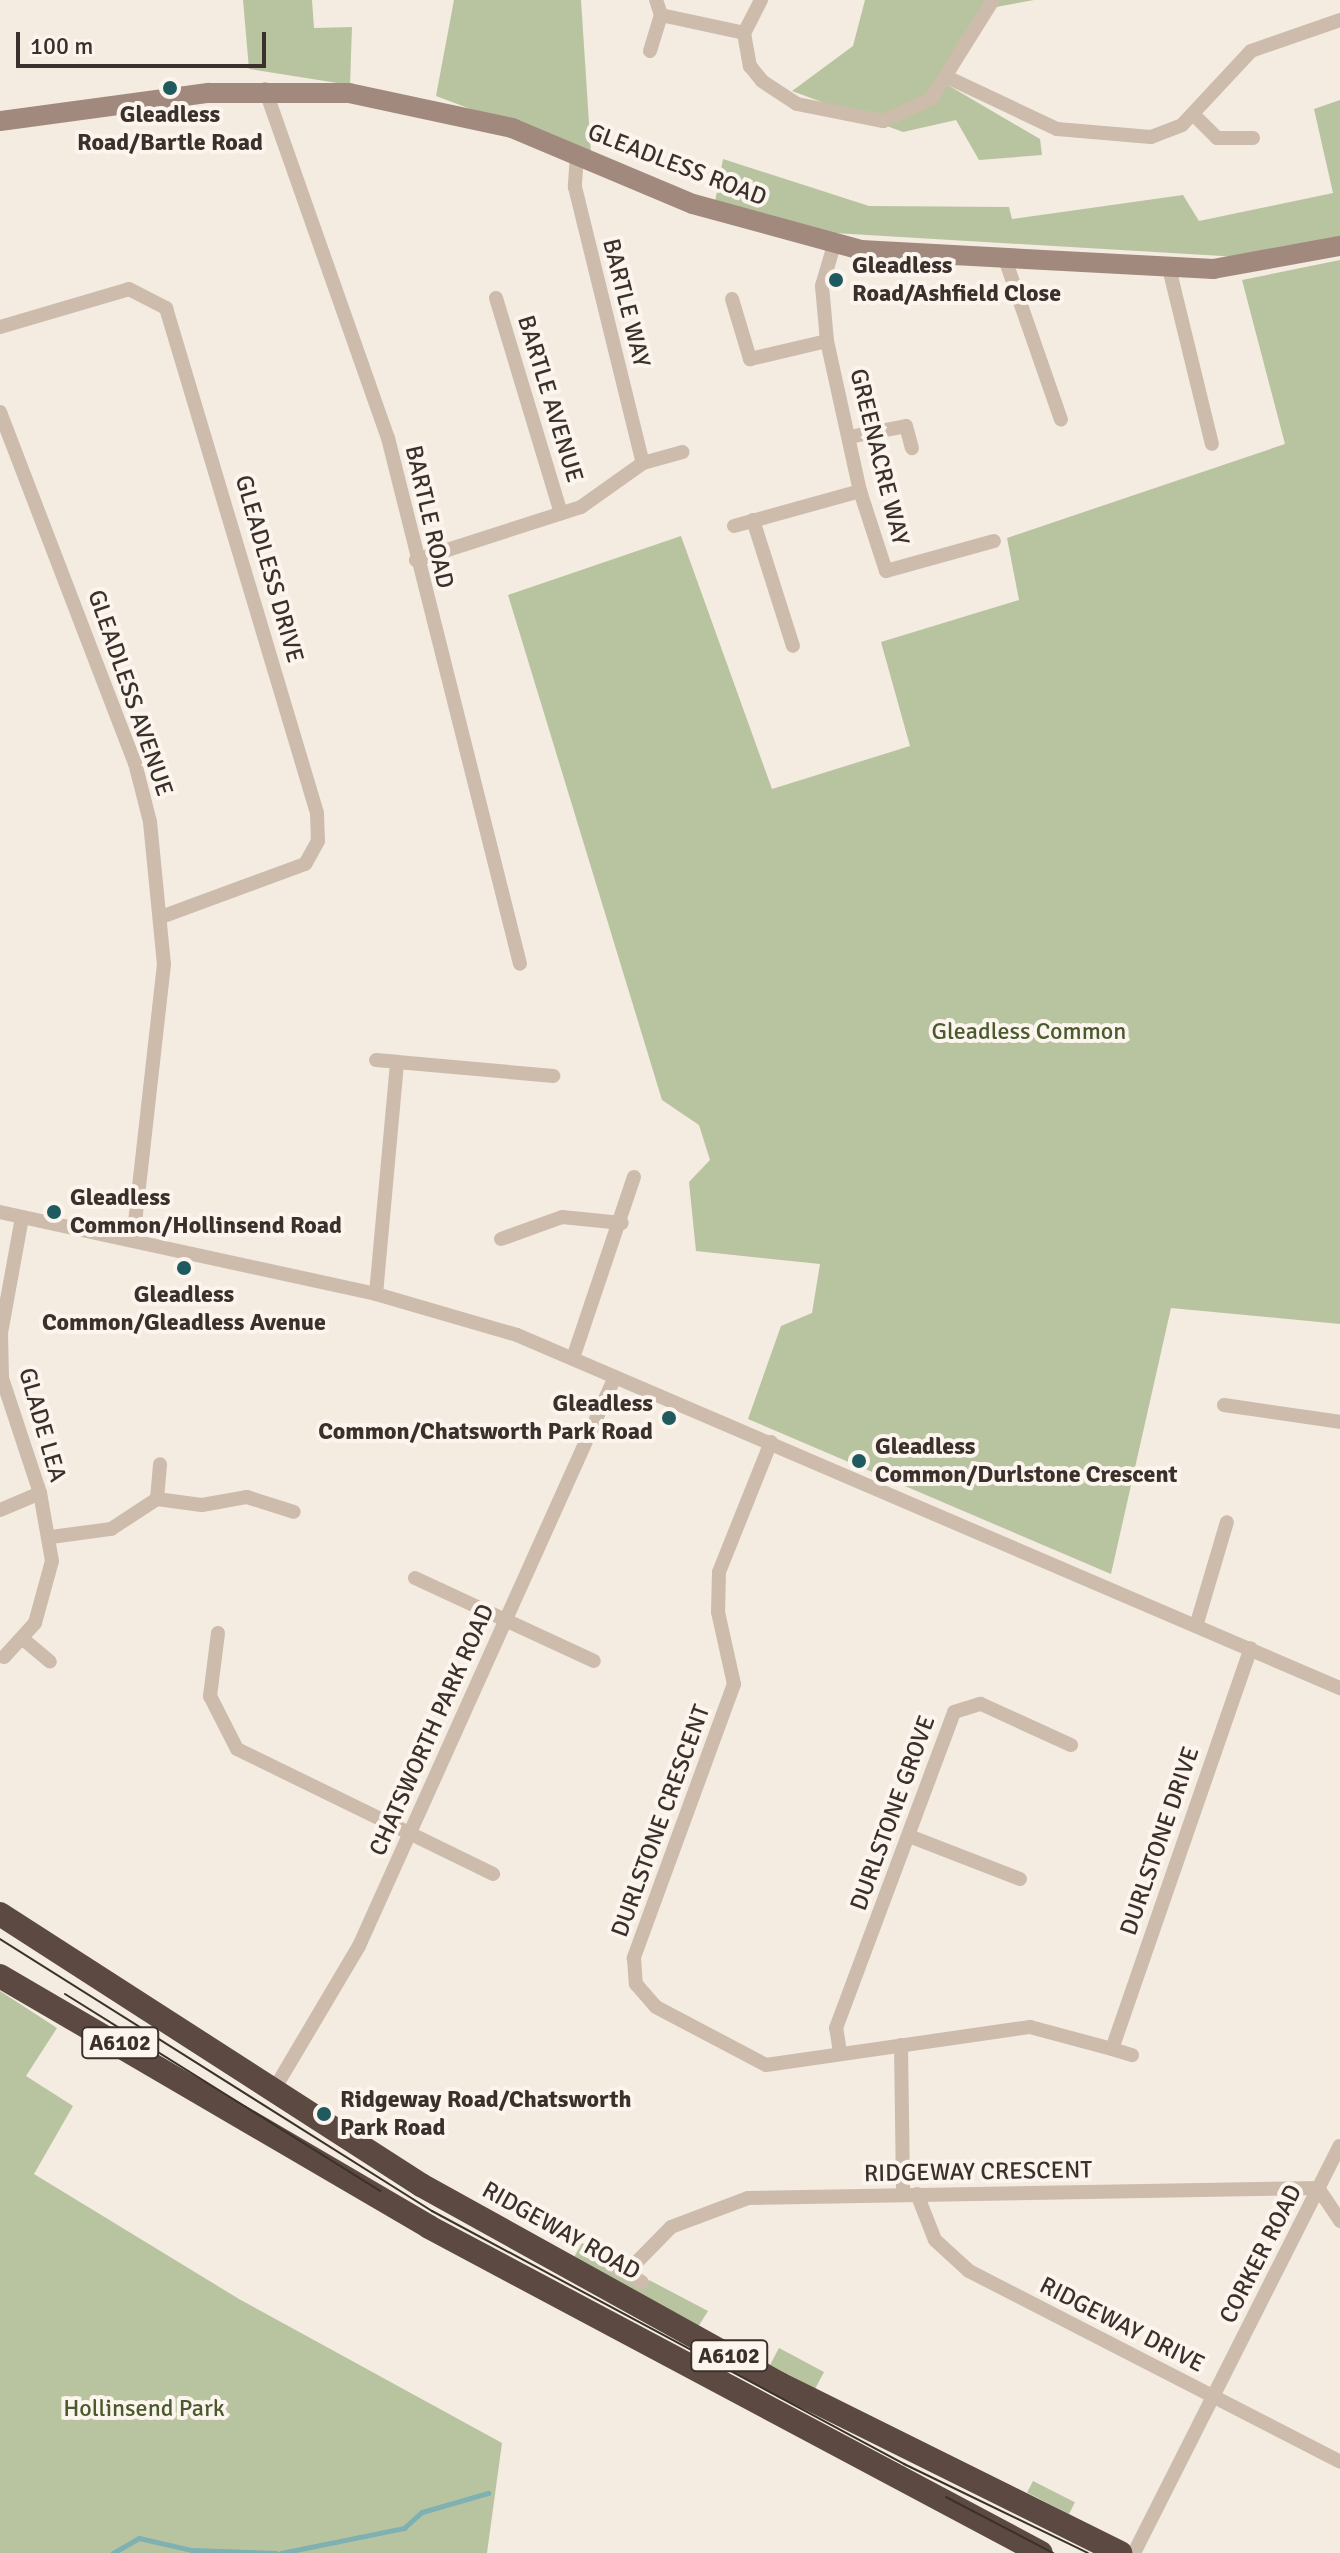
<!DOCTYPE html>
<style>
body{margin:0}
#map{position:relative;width:1340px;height:2553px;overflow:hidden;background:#f4ebe1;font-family:Signika,sans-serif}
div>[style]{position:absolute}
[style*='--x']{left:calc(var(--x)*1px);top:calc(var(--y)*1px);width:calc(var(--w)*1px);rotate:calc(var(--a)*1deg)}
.green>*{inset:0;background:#b8c4a0;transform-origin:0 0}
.stream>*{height:5px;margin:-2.5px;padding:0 2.5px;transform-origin:2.5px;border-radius:2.5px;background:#7fb0b2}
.street>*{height:14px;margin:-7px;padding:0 7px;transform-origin:7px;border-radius:7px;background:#cdbbac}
.secondary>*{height:20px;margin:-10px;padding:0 10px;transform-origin:10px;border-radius:10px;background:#a18a7d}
.highway>*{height:24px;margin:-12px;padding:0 12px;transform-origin:12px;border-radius:12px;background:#5c4a42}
.tram>*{height:2px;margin:-1px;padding:0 1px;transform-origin:1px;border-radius:1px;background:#3b302b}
.dots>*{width:22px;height:22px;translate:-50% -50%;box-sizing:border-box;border:4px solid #fbf5ee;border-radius:50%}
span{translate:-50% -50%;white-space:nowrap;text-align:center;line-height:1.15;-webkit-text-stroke:8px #fbf5ee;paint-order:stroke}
.shield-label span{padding:2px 6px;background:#fbf5ee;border:2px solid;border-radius:6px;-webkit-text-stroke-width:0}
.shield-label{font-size:22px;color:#3b302b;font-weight:700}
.poi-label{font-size:24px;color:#3b302b;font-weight:700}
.left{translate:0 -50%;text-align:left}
.right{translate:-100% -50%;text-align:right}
.street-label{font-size:24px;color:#3b302b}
.park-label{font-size:24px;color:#4a5a2e}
.scale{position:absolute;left:16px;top:32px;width:250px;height:36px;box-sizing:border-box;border:4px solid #3b302b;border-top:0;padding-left:10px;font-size:24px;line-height:28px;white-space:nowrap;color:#3b302b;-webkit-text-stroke:6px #fbf5ee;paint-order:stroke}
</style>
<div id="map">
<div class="green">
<i style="clip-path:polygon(243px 0,312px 0,314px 28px,352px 27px,350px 85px,249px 69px)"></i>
<i style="clip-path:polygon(454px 0,581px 0,591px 154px,436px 96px)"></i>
<i style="clip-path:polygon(865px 0,1034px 0,996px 7px,946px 84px,1040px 139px,1042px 155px,979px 160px,956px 120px,903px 132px,792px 91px,853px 46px)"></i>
<i style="clip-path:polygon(1340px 100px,1340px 236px,1239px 257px,801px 231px,715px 202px,723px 159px,869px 206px,1009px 207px,1012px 219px,1183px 195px,1199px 221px,1333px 193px,1314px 109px)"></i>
<i style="clip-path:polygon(1340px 260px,1340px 1324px,1171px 1308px,1111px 1574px,748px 1419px,781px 1326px,812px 1313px,820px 1264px,696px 1251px,689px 1182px,710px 1160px,699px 1125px,662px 1100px,508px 595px,681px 536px,772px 789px,910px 746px,881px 642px,1019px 600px,1007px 538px,1285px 444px,1242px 280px)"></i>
<i style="clip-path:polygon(0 1991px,57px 2028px,26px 2076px,73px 2106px,34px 2174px,239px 2299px,502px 2443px,487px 2553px,0 2553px)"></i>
<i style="clip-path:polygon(582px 2243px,612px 2260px,607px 2270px,643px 2289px,649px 2280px,708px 2311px,698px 2327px,573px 2259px)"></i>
<i style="left:779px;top:2348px;width:51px;height:19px;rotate:28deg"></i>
<i style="left:1033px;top:2481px;width:47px;height:13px;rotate:27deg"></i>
</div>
<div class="stream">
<i style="--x:113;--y:2553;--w:30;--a:-30"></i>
<i style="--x:139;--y:2538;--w:53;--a:13"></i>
<i style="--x:191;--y:2550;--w:85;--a:2"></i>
<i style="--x:281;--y:2553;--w:126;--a:-11.5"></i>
<i style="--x:404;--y:2528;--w:24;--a:-42"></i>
<i style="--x:422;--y:2512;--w:69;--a:-16.1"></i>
</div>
<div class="street">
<i style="--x:761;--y:0;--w:37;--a:117"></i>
<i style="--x:744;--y:33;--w:34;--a:80"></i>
<i style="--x:750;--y:66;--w:19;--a:51"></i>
<i style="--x:762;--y:81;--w:42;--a:33.3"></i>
<i style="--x:797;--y:104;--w:88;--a:11.2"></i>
<i style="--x:883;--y:121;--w:53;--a:-24.6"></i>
<i style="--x:931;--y:99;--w:117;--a:-57.9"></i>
<i style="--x:661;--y:15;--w:85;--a:12.2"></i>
<i style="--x:650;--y:51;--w:38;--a:-73"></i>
<i style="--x:661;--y:15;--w:16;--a:-108"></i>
<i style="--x:949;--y:78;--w:119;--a:25.3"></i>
<i style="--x:1057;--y:129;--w:94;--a:4.9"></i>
<i style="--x:1151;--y:137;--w:33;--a:-21"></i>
<i style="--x:1182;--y:125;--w:101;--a:-47"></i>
<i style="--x:1251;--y:51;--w:94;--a:-19.2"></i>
<i style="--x:265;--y:89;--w:370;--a:70.6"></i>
<i style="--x:388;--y:438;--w:542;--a:75.91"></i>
<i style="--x:1193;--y:114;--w:34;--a:45"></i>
<i style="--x:1217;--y:138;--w:36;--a:0"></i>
<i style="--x:577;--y:155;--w:32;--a:94"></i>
<i style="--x:575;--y:187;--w:284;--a:76.2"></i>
<i style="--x:834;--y:245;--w:43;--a:106.3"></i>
<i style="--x:822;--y:286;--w:55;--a:84.8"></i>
<i style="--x:827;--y:341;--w:154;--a:77.6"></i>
<i style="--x:860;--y:491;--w:84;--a:72"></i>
<i style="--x:886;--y:571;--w:112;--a:-15.5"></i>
<i style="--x:1005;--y:259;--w:170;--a:70.8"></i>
<i style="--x:1169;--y:268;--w:181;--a:76.3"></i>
<i style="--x:496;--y:298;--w:225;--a:73.2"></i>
<i style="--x:732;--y:299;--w:63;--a:73.3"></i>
<i style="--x:750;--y:359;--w:79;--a:-13.2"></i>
<i style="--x:0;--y:327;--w:134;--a:-16.4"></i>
<i style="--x:129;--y:289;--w:42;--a:27.2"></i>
<i style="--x:166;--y:308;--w:527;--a:73.35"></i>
<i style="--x:317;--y:813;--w:28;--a:88"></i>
<i style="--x:318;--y:841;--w:26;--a:119"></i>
<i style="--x:305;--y:864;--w:153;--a:159.8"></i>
<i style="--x:0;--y:412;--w:376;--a:69"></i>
<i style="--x:135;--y:763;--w:61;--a:75.7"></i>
<i style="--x:150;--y:822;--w:143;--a:84.4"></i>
<i style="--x:164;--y:964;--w:278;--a:96.4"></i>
<i style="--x:849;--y:437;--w:58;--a:-10.9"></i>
<i style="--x:906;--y:426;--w:23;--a:75"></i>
<i style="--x:753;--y:520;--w:132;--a:72.4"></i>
<i style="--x:734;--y:526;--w:131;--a:-15.5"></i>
<i style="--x:416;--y:560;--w:173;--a:-17.8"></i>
<i style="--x:581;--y:507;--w:76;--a:-35.4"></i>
<i style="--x:643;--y:463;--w:41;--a:-15.4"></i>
<i style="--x:376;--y:1060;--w:21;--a:5"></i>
<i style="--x:0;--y:1212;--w:385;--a:12.3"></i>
<i style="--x:376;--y:1294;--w:147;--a:16.2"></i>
<i style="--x:517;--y:1335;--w:896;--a:23.22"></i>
<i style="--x:501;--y:1239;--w:65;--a:-19.8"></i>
<i style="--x:562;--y:1217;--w:60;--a:5.7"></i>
<i style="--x:376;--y:1294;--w:233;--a:-84.8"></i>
<i style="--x:397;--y:1062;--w:157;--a:5.1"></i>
<i style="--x:573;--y:1358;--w:191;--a:-71.4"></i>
<i style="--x:1224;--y:1405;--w:117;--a:8.3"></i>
<i style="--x:771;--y:1442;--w:140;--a:111.8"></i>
<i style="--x:719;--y:1572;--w:40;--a:91.4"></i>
<i style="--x:718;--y:1612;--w:74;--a:77.5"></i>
<i style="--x:734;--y:1684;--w:292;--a:110.1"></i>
<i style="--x:634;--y:1958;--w:26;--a:86"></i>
<i style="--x:636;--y:1984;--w:30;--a:49"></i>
<i style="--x:656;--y:2007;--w:124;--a:27.8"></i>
<i style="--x:766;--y:2065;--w:267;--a:-8.2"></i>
<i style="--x:1030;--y:2027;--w:85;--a:15"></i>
<i style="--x:1112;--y:2049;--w:424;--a:-70.9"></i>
<i style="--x:157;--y:1499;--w:35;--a:-85"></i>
<i style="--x:0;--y:1510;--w:43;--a:-23"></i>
<i style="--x:51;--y:1537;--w:61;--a:-7.6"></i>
<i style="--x:111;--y:1529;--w:55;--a:-33.1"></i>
<i style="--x:157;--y:1499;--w:45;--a:7.6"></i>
<i style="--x:202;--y:1505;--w:46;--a:-10.1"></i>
<i style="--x:247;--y:1497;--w:49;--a:17.7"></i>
<i style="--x:415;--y:1578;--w:197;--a:24.9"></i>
<i style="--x:1197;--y:1623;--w:105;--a:-73.5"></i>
<i style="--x:218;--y:1633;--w:64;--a:97.2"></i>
<i style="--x:210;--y:1696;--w:59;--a:63"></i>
<i style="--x:237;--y:1749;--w:285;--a:26"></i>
<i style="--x:23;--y:1639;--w:35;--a:40"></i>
<i style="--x:4;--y:1657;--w:46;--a:-47.6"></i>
<i style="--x:35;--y:1623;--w:64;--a:-74.7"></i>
<i style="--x:52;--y:1561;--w:69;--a:-100"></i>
<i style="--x:40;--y:1493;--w:121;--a:-108.3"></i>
<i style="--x:2;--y:1378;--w:45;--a:-91.3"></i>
<i style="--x:1;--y:1333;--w:118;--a:-79.7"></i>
<i style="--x:909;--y:1836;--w:119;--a:21.2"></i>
<i style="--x:901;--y:2045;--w:150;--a:89.2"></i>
<i style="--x:1112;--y:2049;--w:21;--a:17"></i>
<i style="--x:840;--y:2052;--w:24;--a:-99"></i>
<i style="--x:836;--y:2028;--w:337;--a:-69.5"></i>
<i style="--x:954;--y:1712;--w:28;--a:-17"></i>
<i style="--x:981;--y:1704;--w:99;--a:24.5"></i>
<i style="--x:272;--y:2093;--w:171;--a:-59.4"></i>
<i style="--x:359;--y:1946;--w:624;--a:-65.78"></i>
<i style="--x:917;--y:2194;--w:49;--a:68.6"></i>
<i style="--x:935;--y:2240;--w:46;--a:42.4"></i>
<i style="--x:969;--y:2271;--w:417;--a:27.2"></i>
<i style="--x:614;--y:2266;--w:32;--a:30"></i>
<i style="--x:626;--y:2273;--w:64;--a:-45.6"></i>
<i style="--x:671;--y:2227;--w:82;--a:-20.6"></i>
<i style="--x:748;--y:2198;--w:570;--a:-1.01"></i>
<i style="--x:1318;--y:2188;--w:40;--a:56"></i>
<i style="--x:1134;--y:2553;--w:456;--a:-63.2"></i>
</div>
<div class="secondary">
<i style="--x:0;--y:121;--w:210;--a:-7.7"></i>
<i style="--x:208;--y:93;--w:141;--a:0"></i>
<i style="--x:349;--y:93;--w:167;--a:12.1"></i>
<i style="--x:512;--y:128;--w:196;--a:22.8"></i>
<i style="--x:693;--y:204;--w:174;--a:15.3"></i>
<i style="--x:861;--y:250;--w:353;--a:3.1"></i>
<i style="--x:1213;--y:269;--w:129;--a:-10.3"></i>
</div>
<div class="highway">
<i style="--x:0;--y:1914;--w:501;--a:32.77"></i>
<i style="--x:421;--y:2185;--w:410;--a:29"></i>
<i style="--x:780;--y:2384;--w:380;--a:26.4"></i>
<i style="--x:0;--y:1976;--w:497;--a:30.3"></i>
<i style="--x:429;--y:2227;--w:693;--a:28.04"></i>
</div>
<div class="tram">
<i style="--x:0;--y:1939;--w:510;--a:32.2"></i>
<i style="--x:432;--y:2211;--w:536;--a:28.19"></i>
<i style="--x:904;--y:2464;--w:204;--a:25.8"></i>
<i style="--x:65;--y:1994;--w:372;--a:32"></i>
<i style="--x:946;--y:2497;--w:121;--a:27.6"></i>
</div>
<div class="dots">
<i style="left:170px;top:88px;background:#1f5a5e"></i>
<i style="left:836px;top:280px;background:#1f5a5e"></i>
<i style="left:54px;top:1212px;background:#1f5a5e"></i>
<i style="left:184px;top:1268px;background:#1f5a5e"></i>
<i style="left:669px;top:1418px;background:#1f5a5e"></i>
<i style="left:859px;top:1461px;background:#1f5a5e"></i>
<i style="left:324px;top:2114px;background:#1f5a5e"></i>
</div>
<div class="shield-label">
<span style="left:120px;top:2043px">A6102</span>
<span style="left:729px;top:2356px">A6102</span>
</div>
<div class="poi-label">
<span style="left:170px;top:129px">Gleadless<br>Road/Bartle Road</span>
<span class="left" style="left:852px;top:280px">Gleadless<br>Road/Ashfield Close</span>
<span class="left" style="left:70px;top:1212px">Gleadless<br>Common/Hollinsend Road</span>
<span style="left:184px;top:1309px">Gleadless<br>Common/Gleadless Avenue</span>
<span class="right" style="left:653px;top:1418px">Gleadless<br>Common/Chatsworth Park Road</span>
<span class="left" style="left:875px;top:1461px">Gleadless<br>Common/Durlstone Crescent</span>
<span class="left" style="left:340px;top:2114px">Ridgeway Road/Chatsworth<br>Park Road</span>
</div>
<div class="street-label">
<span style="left:677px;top:165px;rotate:21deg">GLEADLESS ROAD</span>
<span style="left:626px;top:303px;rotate:76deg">BARTLE WAY</span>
<span style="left:550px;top:399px;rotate:73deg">BARTLE AVENUE</span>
<span style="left:879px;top:457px;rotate:76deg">GREENACRE WAY</span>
<span style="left:429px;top:517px;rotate:77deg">BARTLE ROAD</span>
<span style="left:269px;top:569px;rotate:74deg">GLEADLESS DRIVE</span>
<span style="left:130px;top:693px;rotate:71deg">GLEADLESS AVENUE</span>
<span style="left:42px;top:1425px;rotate:74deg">GLADE LEA</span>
<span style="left:432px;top:1730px;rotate:-66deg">CHATSWORTH PARK ROAD</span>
<span style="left:893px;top:1813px;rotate:-70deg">DURLSTONE GROVE</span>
<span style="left:661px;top:1821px;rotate:-70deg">DURLSTONE CRESCENT</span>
<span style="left:1160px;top:1841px;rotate:-71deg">DURLSTONE DRIVE</span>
<span style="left:978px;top:2172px;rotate:-1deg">RIDGEWAY CRESCENT</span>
<span style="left:561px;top:2231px;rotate:29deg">RIDGEWAY ROAD</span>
<span style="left:1261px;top:2254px;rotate:-63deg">CORKER ROAD</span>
<span style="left:1122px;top:2325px;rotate:27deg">RIDGEWAY DRIVE</span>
</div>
<div class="park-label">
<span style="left:1029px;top:1032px">Gleadless Common</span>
<span style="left:144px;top:2409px">Hollinsend Park</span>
</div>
<div class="scale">100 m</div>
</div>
